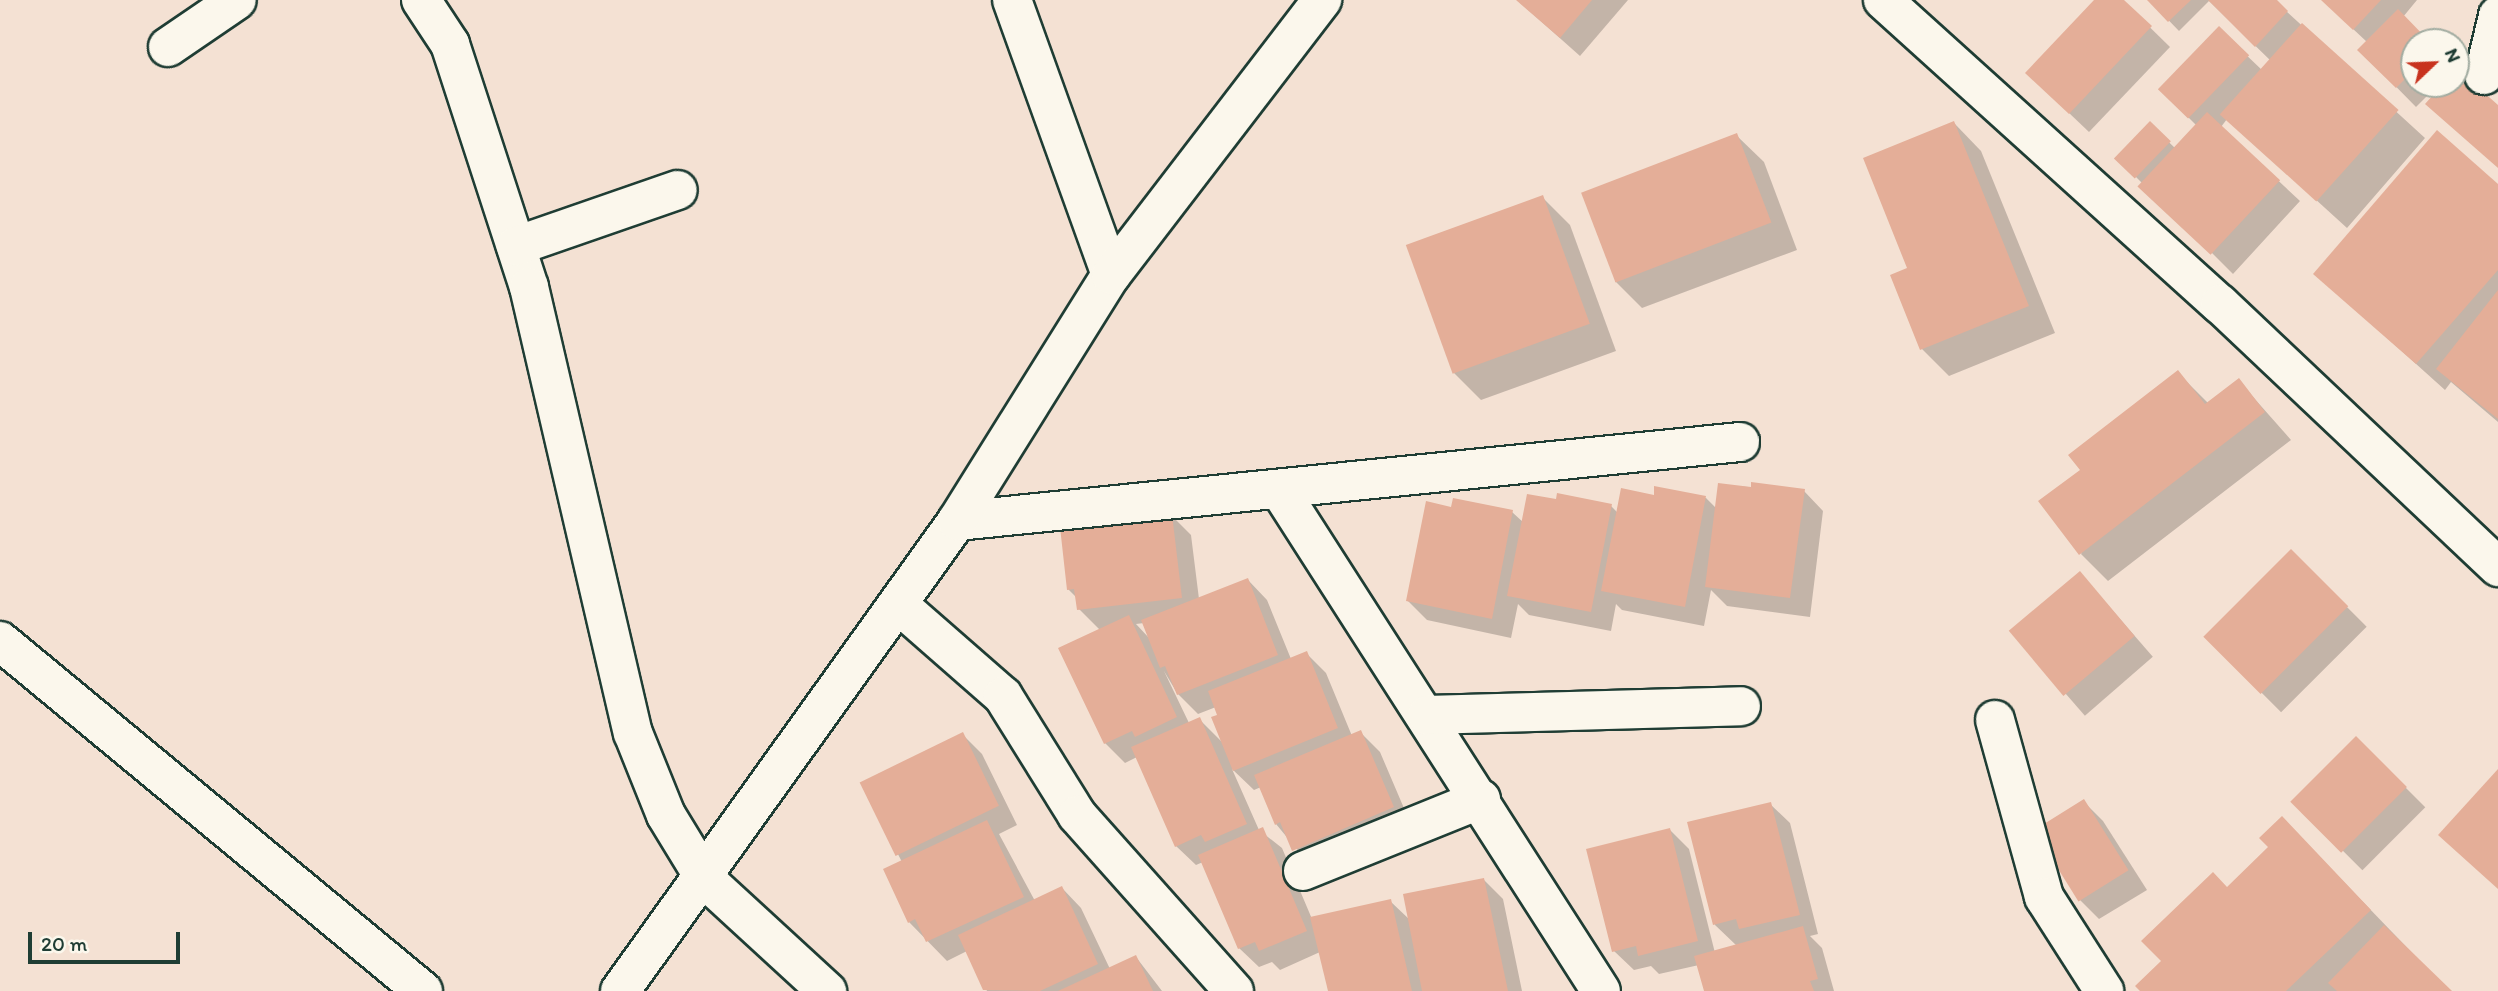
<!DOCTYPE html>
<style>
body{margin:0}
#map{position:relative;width:2498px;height:991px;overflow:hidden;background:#f4e1d3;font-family:Itim,sans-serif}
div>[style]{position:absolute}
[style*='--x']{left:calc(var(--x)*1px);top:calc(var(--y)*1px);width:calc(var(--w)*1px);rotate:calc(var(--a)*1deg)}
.shadow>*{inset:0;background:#0003;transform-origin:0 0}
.building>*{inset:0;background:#e4ae98;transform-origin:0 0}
.roads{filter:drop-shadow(2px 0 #1f3d34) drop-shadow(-2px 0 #1f3d34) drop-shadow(0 2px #1f3d34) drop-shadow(0 -2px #1f3d34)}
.minor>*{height:38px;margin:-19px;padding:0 19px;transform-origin:19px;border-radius:19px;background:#fbf7ec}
span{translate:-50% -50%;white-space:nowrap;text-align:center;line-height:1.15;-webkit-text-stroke:6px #fbf7ec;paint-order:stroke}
.north{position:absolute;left:2400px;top:28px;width:70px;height:70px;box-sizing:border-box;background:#fbf7ec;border:2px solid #a3ada2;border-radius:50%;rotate:67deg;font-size:19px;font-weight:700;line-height:28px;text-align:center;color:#1f3d34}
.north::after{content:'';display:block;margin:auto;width:24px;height:32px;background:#c8321e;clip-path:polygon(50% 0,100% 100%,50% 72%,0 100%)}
.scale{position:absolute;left:28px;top:932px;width:152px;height:32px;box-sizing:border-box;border:4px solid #1f3d34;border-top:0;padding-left:9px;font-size:21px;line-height:24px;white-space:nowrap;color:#1f3d34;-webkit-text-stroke:5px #fbf7ec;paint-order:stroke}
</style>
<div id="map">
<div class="shadow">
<i style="clip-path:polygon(1517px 0,1628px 0,1580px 56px)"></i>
<i style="clip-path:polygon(2097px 0,2122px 0,2170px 47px,2089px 132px,2047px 92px)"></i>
<i style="clip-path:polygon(2149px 0,2274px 0,2425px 138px,2347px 228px,2227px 119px,2221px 127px,2300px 201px,2233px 274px,2117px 158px,2150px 124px,2176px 149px,2197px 126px,2161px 90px,2219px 29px,2263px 71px,2271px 61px,2209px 1px,2179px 31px)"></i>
<i style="clip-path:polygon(2322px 0,2417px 0,2403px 17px,2428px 42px,2414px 42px,2414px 84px,2439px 84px,2416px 107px,2360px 50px,2367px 42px)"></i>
<i style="clip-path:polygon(1954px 123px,1981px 151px,2055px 333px,1949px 376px,1922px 349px,1910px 269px)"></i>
<i style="clip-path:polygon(1736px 135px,1764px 162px,1797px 250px,1642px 308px,1615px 281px)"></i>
<i style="clip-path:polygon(2498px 186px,2498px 422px,2451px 382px,2445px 390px,2315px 273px)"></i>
<i style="clip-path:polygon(1543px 198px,1570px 225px,1616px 351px,1481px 400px,1454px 373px)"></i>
<i style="clip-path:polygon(2178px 373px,2208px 403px,2238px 380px,2291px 440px,2108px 581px,2081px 554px)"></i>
<i style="clip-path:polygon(1720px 485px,1804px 491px,1823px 511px,1810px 617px,1727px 606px,1711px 590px,1704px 626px,1622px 610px,1616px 604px,1611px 631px,1529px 615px,1518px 604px,1511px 638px,1427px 620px,1408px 601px,1453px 509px,1512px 512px,1524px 523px,1611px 506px,1618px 513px,1655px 497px,1706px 498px,1717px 509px)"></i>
<i style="clip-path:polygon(evenodd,1172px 516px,1191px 535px,1199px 599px,1248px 580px,1267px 600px,1291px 659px,1306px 653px,1326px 673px,1352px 736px,1360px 732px,1380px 752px,1412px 827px,1314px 870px,1276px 824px,1261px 787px,1254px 790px,1232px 769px,1259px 830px,1282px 848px,1312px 919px,1390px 901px,1410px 920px,1483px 879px,1503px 899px,1522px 991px,1329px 991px,1320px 952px,1280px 970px,1272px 962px,1259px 967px,1239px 948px,1203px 862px,1196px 865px,1176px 846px,1137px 757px,1125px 763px,1105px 743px,1100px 630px,1079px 609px,1077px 598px,1068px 589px,1172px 516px,1144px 623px,1150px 639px,1136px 624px,1144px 623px,1172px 516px,1164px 671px,1177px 693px,1198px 714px,1216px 707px,1223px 743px,1199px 719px,1189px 723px,1164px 671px)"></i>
<i style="left:2291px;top:551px;width:107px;height:121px;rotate:45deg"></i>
<i style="left:2080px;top:573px;width:111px;height:90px;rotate:49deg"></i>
<i style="clip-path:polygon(963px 735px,982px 754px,1017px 825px,999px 834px,1035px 901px,1062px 888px,1081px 908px,1110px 969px,1136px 957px,1162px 991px,987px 991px,967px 951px,947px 961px,909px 922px,885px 869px,902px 862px,861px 783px)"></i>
<i style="left:2356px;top:738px;width:98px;height:89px;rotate:45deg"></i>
<i style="clip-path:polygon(2084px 802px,2103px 821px,2147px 890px,2099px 919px,2080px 900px)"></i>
<i style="clip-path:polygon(1770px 804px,1790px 823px,1818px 934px,1810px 936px,1822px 948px,1834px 991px,1706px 991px,1699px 965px,1659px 974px,1651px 966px,1634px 970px,1614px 951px,1670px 830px,1689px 849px,1715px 953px,1737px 946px,1715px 925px,1689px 824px)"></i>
<i style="clip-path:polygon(2309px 846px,2449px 991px,2142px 991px,2227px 889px,2270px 847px)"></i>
</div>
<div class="building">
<i style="clip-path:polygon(1516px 0,1592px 0,1560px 38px)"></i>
<i style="clip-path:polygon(2094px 0,2124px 0,2152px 26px,2069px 114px,2025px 73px)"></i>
<i style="clip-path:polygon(2147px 0,2191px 0,2168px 22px)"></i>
<i style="clip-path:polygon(2208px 0,2277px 0,2288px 11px,2255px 47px)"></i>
<i style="clip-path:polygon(2321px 0,2381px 0,2353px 30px)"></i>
<i style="clip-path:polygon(2398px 9px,2430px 42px,2414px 42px,2414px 70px,2396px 88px,2357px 50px)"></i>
<i style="left:2302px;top:23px;width:130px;height:123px;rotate:42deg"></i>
<i style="left:2219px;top:26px;width:42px;height:88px;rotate:44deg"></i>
<i style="clip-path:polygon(2456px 68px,2498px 105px,2498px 168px,2425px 104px,2443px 84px,2456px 84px)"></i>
<i style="left:2207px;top:112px;width:100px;height:102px;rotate:43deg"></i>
<i style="clip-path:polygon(1954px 121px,2029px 306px,1920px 350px,1890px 275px,1907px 268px,1863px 158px)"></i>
<i style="left:2150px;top:121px;width:29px;height:52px;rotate:44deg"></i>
<i style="clip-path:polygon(2437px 130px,2498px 184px,2498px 270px,2416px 364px,2313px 274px)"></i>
<i style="left:1737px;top:133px;width:96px;height:167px;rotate:69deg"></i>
<i style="left:1543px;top:195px;width:137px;height:146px;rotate:70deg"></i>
<i style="clip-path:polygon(2498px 290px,2498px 419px,2436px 369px)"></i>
<i style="clip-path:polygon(2178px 370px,2205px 404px,2239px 378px,2265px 412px,2079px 555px,2038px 501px,2080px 470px,2068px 455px)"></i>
<i style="clip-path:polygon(1751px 482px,1805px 489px,1790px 598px,1705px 587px,1718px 483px,1751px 487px)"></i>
<i style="clip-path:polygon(1654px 486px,1706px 496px,1685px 607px,1601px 591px,1621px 488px,1654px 495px)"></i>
<i style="clip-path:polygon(1557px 493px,1612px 504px,1591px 612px,1507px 596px,1527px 494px,1556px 499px)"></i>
<i style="clip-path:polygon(1453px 498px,1513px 510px,1492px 619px,1406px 601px,1426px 501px,1451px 507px)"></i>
<i style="clip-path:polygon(1172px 514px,1182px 598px,1077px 610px,1074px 589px,1067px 590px,1060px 527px)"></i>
<i style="left:2291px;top:549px;width:81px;height:124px;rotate:45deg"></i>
<i style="left:2080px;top:571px;width:85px;height:93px;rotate:50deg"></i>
<i style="clip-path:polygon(1248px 578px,1278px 655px,1177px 695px,1165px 666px,1160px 668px,1141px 620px)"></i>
<i style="clip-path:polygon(1129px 615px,1177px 717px,1135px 737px,1132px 731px,1104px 744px,1058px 648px)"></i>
<i style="clip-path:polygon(1307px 651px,1338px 728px,1233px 771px,1211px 717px,1217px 715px,1208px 691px)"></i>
<i style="clip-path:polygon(1200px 717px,1247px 824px,1205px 842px,1201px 835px,1175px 847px,1131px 747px)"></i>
<i style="clip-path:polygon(1361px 730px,1394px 807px,1292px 851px,1280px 822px,1275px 825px,1254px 775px)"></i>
<i style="left:963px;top:732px;width:82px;height:115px;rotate:64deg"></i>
<i style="left:2356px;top:736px;width:72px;height:93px;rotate:45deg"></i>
<i style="clip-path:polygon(2498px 769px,2498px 889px,2438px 835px)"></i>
<i style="left:2084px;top:799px;width:84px;height:59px;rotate:58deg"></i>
<i style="clip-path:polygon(1771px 802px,1800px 915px,1739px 929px,1736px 919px,1713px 925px,1687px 822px)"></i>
<i style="clip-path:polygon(2282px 816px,2371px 910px,2286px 991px,2140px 991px,2135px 986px,2161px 961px,2141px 941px,2213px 872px,2227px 887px,2268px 847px,2259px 838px)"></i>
<i style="clip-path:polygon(987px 820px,1024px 897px,926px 942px,915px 919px,908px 923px,883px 869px)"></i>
<i style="clip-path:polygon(1263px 827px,1307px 931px,1259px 951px,1255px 942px,1238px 949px,1198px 855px)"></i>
<i style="clip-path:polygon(1670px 828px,1698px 941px,1638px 956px,1636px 946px,1612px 952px,1586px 849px)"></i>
<i style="clip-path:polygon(1484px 878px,1508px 991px,1422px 991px,1403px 894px)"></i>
<i style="clip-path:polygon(1062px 886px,1098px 964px,1040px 991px,983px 990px,958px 935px)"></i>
<i style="clip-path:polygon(1391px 899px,1412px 991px,1328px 991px,1310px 917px)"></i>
<i style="clip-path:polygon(2384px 925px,2452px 991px,2337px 991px,2328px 983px)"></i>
<i style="clip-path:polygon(1803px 926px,1818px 979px,1810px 981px,1814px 991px,1704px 991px,1694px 956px)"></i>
<i style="clip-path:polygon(1136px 955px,1153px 991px,1058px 991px)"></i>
</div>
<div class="roads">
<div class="minor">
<i style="--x:421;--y:0;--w:53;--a:56.6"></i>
<i style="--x:450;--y:44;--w:256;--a:72"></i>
<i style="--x:529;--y:287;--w:458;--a:76.9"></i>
<i style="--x:633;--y:733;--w:88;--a:68.1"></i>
<i style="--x:666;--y:815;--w:75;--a:58.6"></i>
<i style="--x:705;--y:879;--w:166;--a:42.6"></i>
<i style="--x:1012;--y:0;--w:292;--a:70.2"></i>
<i style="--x:1883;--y:0;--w:454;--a:42.1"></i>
<i style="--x:2220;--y:304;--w:383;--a:43.4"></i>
<i style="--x:168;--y:47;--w:83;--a:-34.3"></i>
<i style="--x:2484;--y:75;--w:61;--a:-76.7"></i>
<i style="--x:516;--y:246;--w:171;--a:-19.1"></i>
<i style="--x:1279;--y:489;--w:596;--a:57.32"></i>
<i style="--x:957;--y:521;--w:787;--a:-5.76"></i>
<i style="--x:899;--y:605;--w:138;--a:41.2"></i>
<i style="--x:1003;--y:696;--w:140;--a:58.1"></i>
<i style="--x:1077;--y:815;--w:236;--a:48.3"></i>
<i style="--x:0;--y:641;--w:549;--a:39.61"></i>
<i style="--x:1427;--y:715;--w:314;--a:-1.6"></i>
<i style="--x:1995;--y:720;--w:184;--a:74.5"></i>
<i style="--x:2044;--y:897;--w:112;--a:57.4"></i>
<i style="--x:1303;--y:871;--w:192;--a:-22"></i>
<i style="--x:620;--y:991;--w:578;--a:-54.36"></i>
<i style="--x:957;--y:521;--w:290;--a:-58"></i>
<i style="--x:1111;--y:275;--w:347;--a:-52.5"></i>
</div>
</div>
<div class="north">N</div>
<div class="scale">20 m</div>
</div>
